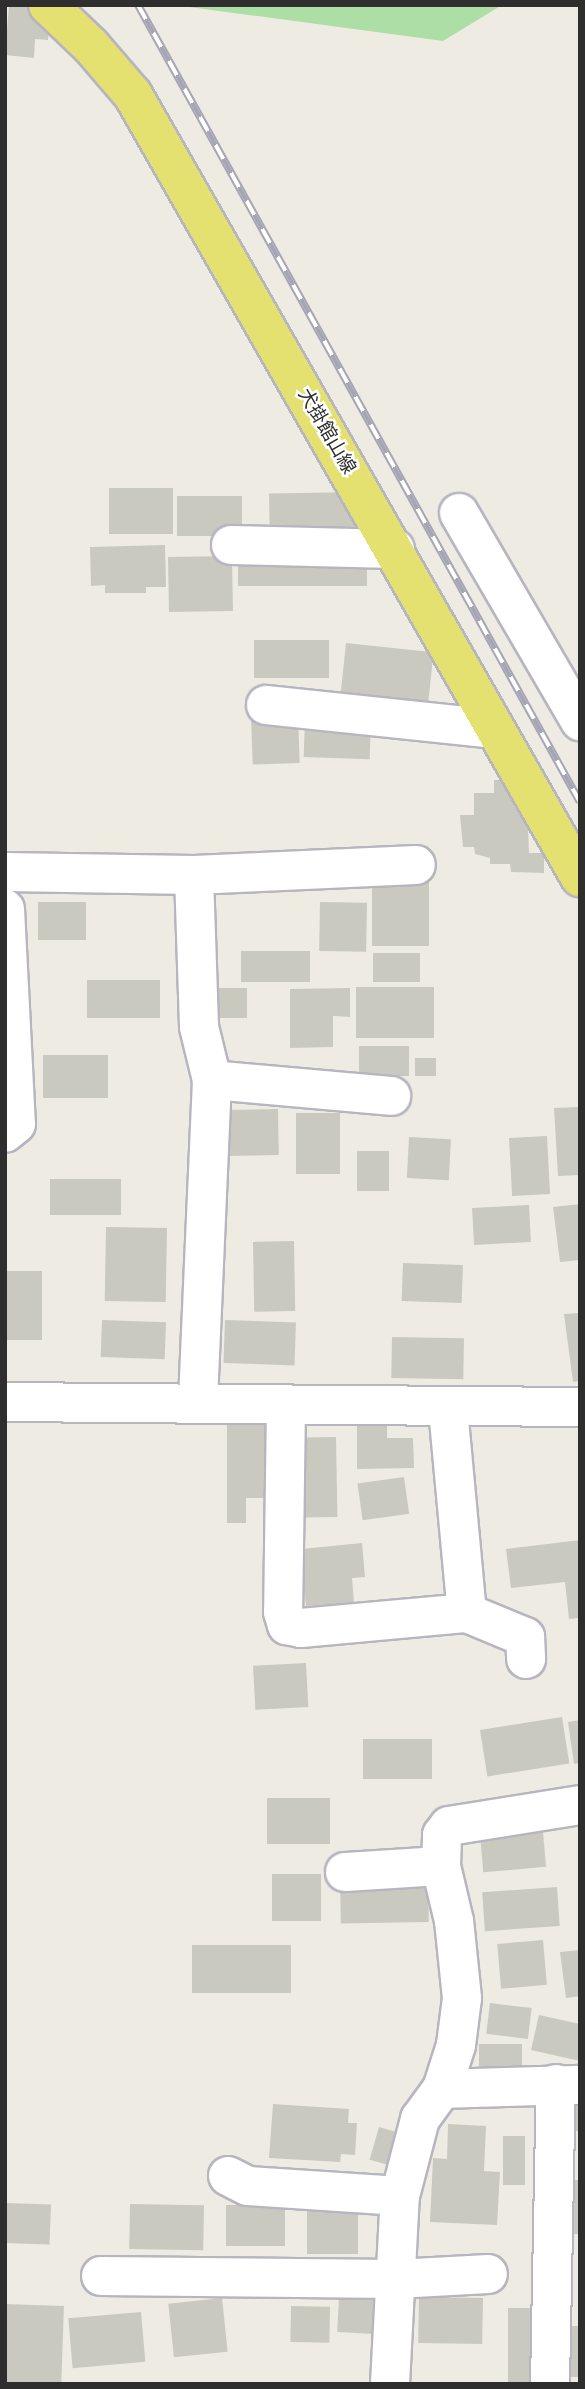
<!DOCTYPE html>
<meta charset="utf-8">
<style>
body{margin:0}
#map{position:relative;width:585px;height:2389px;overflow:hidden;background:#eeebe2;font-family:Raleway,"Noto Sans JP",sans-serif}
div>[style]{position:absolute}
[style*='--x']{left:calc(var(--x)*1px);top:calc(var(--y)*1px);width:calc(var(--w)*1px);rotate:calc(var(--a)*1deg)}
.green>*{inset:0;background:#acdea5}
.building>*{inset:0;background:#cac9c0;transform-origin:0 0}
.roads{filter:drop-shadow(2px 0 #b6b5c0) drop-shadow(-2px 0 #b6b5c0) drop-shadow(0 2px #b6b5c0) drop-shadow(0 -2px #b6b5c0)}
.minor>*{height:38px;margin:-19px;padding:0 19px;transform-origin:19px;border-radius:19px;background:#fff}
.major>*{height:38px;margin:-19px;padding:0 19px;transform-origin:19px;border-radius:19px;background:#e4e170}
.rail>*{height:8px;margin-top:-4px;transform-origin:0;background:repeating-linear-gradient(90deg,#fff 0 16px,#a6a5b6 0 32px);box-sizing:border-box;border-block:2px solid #a6a5b6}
span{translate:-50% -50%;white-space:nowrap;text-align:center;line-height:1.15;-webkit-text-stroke:5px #fff;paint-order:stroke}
.street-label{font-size:19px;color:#2e2e2e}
.frame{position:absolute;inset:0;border:7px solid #2e2e2e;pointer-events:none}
</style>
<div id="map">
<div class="green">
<i style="clip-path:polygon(175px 5px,502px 5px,443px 41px)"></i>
</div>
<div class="building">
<i style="clip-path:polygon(9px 5px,42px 5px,50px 15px,48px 40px,35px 39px,34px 58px,5px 55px)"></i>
<i style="left:109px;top:488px;width:64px;height:46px"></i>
<i style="left:358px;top:492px;width:44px;height:89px;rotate:89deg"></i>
<i style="left:177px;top:496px;width:65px;height:40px"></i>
<i style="clip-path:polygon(165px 545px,166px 587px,146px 587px,146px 593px,105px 593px,105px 585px,91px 586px,90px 547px)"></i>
<i style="left:367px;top:552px;width:34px;height:129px;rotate:90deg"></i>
<i style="left:232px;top:556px;width:55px;height:64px;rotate:89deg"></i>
<i style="left:254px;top:640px;width:75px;height:38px"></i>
<i style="left:346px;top:643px;width:88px;height:50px;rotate:6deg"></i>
<i style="left:298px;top:715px;width:48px;height:47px;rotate:88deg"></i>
<i style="left:305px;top:719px;width:66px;height:38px;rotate:2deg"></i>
<i style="clip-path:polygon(494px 780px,514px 780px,515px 802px,527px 802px,529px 853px,544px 853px,544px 873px,511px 872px,510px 864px,490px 864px,490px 858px,475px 854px,474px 847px,463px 847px,460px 815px,474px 815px,474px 793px,494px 793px)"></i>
<i style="left:372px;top:876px;width:57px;height:70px"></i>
<i style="left:38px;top:902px;width:48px;height:38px"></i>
<i style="left:320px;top:902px;width:47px;height:49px;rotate:1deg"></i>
<i style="left:241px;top:951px;width:69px;height:31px"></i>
<i style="left:420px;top:953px;width:29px;height:47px;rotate:90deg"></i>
<i style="left:160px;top:980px;width:38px;height:73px;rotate:90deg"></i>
<i style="left:356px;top:987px;width:78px;height:51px"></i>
<i style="left:205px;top:988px;width:42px;height:30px"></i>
<i style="clip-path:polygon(350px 988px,350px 1017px,333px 1016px,333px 1047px,290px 1048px,290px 989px)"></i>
<i style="left:359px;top:1046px;width:50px;height:30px"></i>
<i style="left:108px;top:1055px;width:43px;height:65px;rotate:90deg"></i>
<i style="left:415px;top:1058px;width:21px;height:18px"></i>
<i style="clip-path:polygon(580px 1107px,580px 1175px,558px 1176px,554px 1108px)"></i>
<i style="left:278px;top:1109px;width:46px;height:58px;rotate:89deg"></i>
<i style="left:296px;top:1113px;width:44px;height:61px"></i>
<i style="left:547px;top:1136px;width:58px;height:38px;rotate:87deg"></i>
<i style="left:409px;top:1137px;width:42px;height:41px;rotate:3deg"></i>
<i style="left:389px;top:1151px;width:40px;height:32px;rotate:90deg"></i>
<i style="left:50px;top:1179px;width:71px;height:36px"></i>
<i style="clip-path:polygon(580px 1204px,580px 1260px,560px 1262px,553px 1207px)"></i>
<i style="left:529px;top:1205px;width:37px;height:57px;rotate:87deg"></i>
<i style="left:106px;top:1227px;width:61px;height:74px;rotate:1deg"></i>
<i style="left:294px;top:1241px;width:70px;height:41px;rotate:89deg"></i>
<i style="left:403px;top:1263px;width:60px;height:38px;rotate:2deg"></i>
<i style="left:5px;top:1271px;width:37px;height:69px"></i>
<i style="clip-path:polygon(580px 1313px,580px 1381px,573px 1382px,564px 1314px)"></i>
<i style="left:102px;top:1320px;width:64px;height:37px;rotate:2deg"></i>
<i style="left:225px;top:1320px;width:71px;height:43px;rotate:2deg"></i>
<i style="left:392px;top:1337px;width:72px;height:41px;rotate:1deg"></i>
<i style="clip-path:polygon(227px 1421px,272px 1421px,272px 1498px,246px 1498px,246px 1523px,227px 1523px)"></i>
<i style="clip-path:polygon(357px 1422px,387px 1422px,387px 1438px,413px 1438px,414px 1468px,357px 1469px)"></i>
<i style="left:336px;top:1437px;width:80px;height:35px;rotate:89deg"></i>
<i style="left:404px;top:1477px;width:37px;height:47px;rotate:82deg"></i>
<i style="clip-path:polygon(580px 1540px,580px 1618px,569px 1619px,565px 1582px,511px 1588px,506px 1549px)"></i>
<i style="clip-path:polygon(362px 1543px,365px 1577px,352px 1578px,354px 1602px,306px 1606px,301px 1549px)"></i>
<i style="left:306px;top:1663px;width:44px;height:53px;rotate:87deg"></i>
<i style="left:562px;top:1717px;width:47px;height:83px;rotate:81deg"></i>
<i style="clip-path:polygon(580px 1720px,580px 1763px,574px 1764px,568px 1722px)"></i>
<i style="left:432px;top:1739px;width:40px;height:69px;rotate:90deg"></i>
<i style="left:267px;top:1798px;width:63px;height:46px"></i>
<i style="left:543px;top:1832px;width:35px;height:63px;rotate:85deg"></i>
<i style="left:321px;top:1874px;width:47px;height:49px;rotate:90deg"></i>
<i style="left:428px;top:1877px;width:45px;height:88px;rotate:89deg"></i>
<i style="left:557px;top:1887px;width:39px;height:75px;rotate:86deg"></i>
<i style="left:543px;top:1940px;width:45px;height:46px;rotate:85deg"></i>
<i style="left:192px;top:1945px;width:99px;height:48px"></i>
<i style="clip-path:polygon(580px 1950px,580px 1996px,566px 1998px,560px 1952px)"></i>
<i style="left:490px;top:2003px;width:42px;height:31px;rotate:7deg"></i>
<i style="clip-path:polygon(539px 2015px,580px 2024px,580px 2061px,531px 2050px)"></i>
<i style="left:479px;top:2044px;width:43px;height:27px"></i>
<i style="left:565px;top:2095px;width:15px;height:36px"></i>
<i style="clip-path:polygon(273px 2104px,349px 2109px,348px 2123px,357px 2123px,355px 2155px,341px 2154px,340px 2162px,269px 2158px)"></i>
<i style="clip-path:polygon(448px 2124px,486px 2126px,484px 2171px,500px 2172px,497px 2225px,430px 2222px,433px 2158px,447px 2159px)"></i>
<i style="left:379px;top:2127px;width:26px;height:34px;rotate:16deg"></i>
<i style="left:503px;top:2136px;width:22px;height:49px"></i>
<i style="left:568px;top:2180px;width:12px;height:54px"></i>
<i style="left:5px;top:2203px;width:46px;height:40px;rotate:2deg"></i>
<i style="left:130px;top:2204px;width:74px;height:45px;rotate:1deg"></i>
<i style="left:307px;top:2204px;width:51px;height:50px"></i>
<i style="left:226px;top:2205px;width:59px;height:41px"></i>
<i style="left:339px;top:2297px;width:43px;height:35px;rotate:3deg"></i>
<i style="left:419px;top:2297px;width:64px;height:46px;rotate:1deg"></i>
<i style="left:222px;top:2298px;width:54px;height:54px;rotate:84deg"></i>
<i style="left:5px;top:2304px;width:59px;height:80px;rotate:2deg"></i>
<i style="left:291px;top:2306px;width:39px;height:36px;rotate:1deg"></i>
<i style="left:508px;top:2308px;width:33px;height:76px"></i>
<i style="left:141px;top:2312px;width:50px;height:73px;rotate:85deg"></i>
<i style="left:561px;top:2326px;width:19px;height:51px"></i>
</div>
<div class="roads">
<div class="minor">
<i style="--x:459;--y:513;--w:241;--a:59.8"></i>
<i style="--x:231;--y:545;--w:164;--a:1.4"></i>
<i style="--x:266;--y:705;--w:229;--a:6"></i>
<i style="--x:5;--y:872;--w:189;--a:0.9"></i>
<i style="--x:194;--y:875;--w:222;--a:-2.6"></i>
<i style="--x:194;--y:875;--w:152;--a:88.1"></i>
<i style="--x:199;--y:1027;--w:55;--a:76.2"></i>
<i style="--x:212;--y:1080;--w:323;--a:92.5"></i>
<i style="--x:5;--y:909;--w:215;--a:87.1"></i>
<i style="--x:16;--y:1124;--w:14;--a:141"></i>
<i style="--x:212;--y:1080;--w:180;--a:5.1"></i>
<i style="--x:5;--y:1402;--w:575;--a:0.5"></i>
<i style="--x:286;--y:1405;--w:207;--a:90.8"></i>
<i style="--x:283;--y:1612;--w:14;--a:73"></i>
<i style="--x:287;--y:1625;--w:14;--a:12"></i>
<i style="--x:301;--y:1628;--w:167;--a:-5.2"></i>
<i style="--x:467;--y:1613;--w:63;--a:22.5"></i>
<i style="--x:525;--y:1637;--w:22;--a:87"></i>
<i style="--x:448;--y:1409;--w:205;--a:84.7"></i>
<i style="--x:345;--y:1872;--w:96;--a:-3.6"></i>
<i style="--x:442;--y:2089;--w:138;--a:-1.7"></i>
<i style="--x:228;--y:2176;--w:22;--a:27"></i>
<i style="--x:248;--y:2186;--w:152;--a:3.8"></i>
<i style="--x:101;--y:2276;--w:295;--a:0.6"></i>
<i style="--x:396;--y:2279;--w:92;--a:-3.1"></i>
<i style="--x:390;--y:2384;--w:188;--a:-87"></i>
<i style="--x:400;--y:2196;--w:80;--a:-75.4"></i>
<i style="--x:420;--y:2119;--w:37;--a:-54"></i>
<i style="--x:442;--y:2089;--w:46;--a:-72.3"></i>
<i style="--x:456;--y:2045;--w:47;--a:-82.7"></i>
<i style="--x:462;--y:1998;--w:77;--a:-95.9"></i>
<i style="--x:454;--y:1921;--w:57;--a:-103.3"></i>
<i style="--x:441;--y:1866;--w:31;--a:-88"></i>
<i style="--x:442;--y:1835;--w:11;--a:-52"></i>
<i style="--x:449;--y:1826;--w:133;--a:-9.1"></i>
<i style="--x:550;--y:2384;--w:300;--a:-88.9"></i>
</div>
<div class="major">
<i style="--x:48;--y:5;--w:59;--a:43.6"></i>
<i style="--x:91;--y:46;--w:65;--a:49.4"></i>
<i style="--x:133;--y:95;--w:901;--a:60.25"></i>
</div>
</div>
<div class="rail">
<i style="--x:138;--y:5;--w:911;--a:60.99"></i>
</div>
<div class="street-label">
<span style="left:327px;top:431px;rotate:60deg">犬掛館山線</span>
</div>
<div class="frame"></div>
</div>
